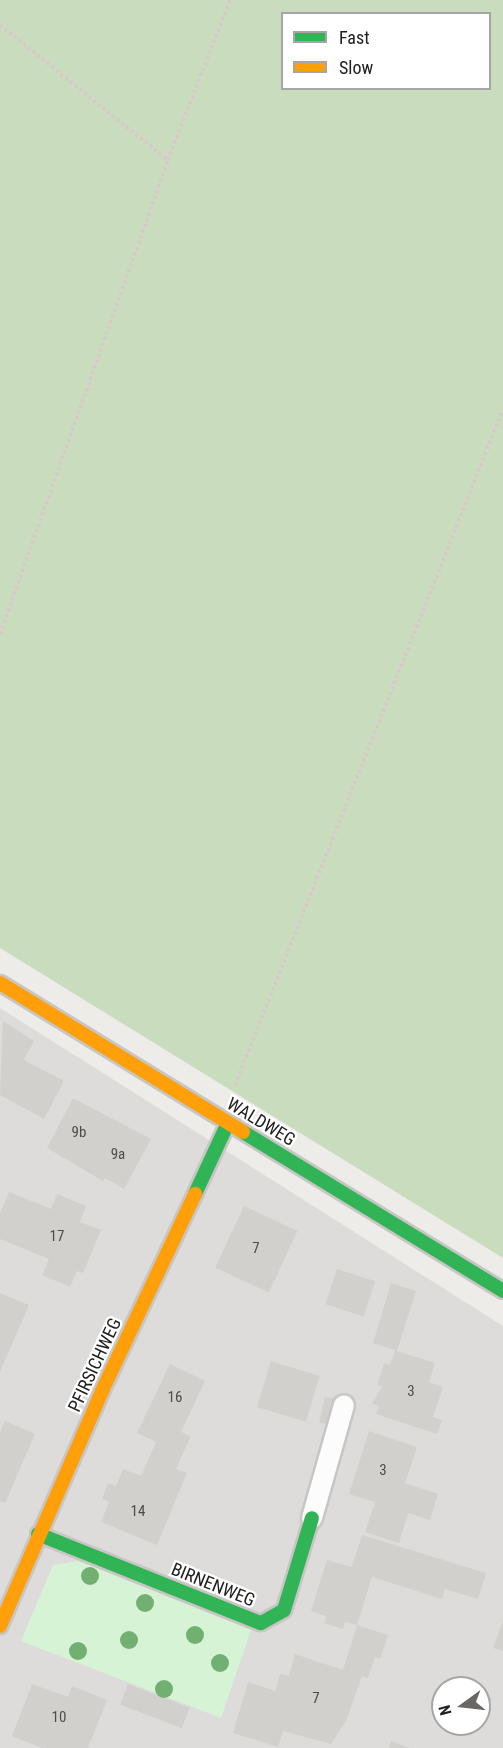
<!DOCTYPE html>
<style>
body{margin:0}
#map{position:relative;width:503px;height:1748px;overflow:hidden;background:#eeece8;font-family:"Roboto Condensed",sans-serif}
div>[style]{position:absolute}
[style*='--x']{left:calc(var(--x)*1px);top:calc(var(--y)*1px);width:calc(var(--w)*1px);rotate:calc(var(--a)*1deg)}
.residential>*{inset:0;background:#dddcda}
.forest>*{inset:0;background:#cadcbe}
.park>*{inset:0;background:#d7f3d6}
.building>*{inset:0;background:#d2d0cd;transform-origin:0 0}
.path>*{height:4px;margin-top:-2px;transform-origin:0;background:repeating-linear-gradient(90deg,#d7c9c7 0 3px,transparent 0 6px)}
.roads{filter:drop-shadow(2px 0 #c7c6c4) drop-shadow(-2px 0 #c7c6c4) drop-shadow(0 2px #c7c6c4) drop-shadow(0 -2px #c7c6c4)}
.lane>*{height:20px;margin:-10px;padding:0 10px;transform-origin:10px;border-radius:10px;background:#fcfcfc}
.fast>*{height:14px;margin:-7px;padding:0 7px;transform-origin:7px;border-radius:7px;background:#30b455}
.slow>*{height:14px;margin:-7px;padding:0 7px;transform-origin:7px;border-radius:7px;background:#ff9f0a}
.trees>*{width:18px;height:18px;margin:-9px;border-radius:50%;background:#72b072}
span{translate:-50% -50%;white-space:nowrap;text-align:center;line-height:1.15;-webkit-text-stroke:4.5px #fff;paint-order:stroke}
.number-label{font-size:15px;color:#4c4c4b}
.number-label span{-webkit-text-stroke-width:0}
.street-label{font-size:18px;color:#202020}
.legend{position:absolute;left:281px;top:12px;width:210px;height:78px;box-sizing:border-box;background:#fff;border:2px solid #a6a6a6;margin:0;padding:8px 10px;list-style:none;font-size:18px;color:#202020}
.legend li{display:flex;align-items:center;gap:12px;height:30px}
.legend b{width:30px;border:2px solid #a6a6a6}
.north{position:absolute;left:431px;top:1676px;width:60px;height:60px;box-sizing:border-box;background:#fff;border:2px solid #a6a6a6;border-radius:50%;rotate:255deg;font-size:16px;font-weight:700;line-height:24px;text-align:center;color:#202020}
.north::after{content:'';display:block;margin:auto;width:21px;height:27px;background:#686766;clip-path:polygon(50% 0,100% 100%,50% 72%,0 100%)}
</style>
<div id="map">
<div class="residential">
<i style="clip-path:polygon(evenodd,0 1008px,503px 1326px,503px 1748px,0 1748px,0 1008px,443px 1688px,479px 1688px,479px 1724px,443px 1724px,443px 1688px)"></i>
</div>
<div class="forest">
<i style="clip-path:polygon(evenodd,0 0,503px 0,503px 1258px,0 948px,0 0,282px 14px,490px 14px,490px 88px,282px 88px,282px 14px)"></i>
</div>
<div class="park">
<i style="clip-path:polygon(78px 1561px,251px 1630px,221px 1718px,21px 1641px,53px 1565px)"></i>
</div>
<div class="building">
<i style="clip-path:polygon(3px 1021px,34px 1041px,24px 1060px,64px 1081px,44px 1119px,0 1095px)"></i>
<i style="clip-path:polygon(73px 1098px,151px 1139px,124px 1189px,105px 1178px,103px 1181px,47px 1148px)"></i>
<i style="clip-path:polygon(9px 1192px,51px 1209px,57px 1194px,86px 1206px,80px 1222px,101px 1230px,83px 1273px,77px 1271px,70px 1287px,42px 1275px,49px 1259px,0 1239px,0 1213px)"></i>
<i style="left:244px;top:1206px;width:59px;height:68px;rotate:25deg"></i>
<i style="left:337px;top:1269px;width:40px;height:37px;rotate:18deg"></i>
<i style="clip-path:polygon(391px 1283px,416px 1291px,397px 1351px,435px 1363px,429px 1382px,443px 1387px,433px 1417px,442px 1420px,437px 1434px,376px 1414px,379px 1406px,372px 1404px,382px 1387px,377px 1385px,384px 1363px,390px 1365px,395px 1350px,373px 1343px)"></i>
<i style="clip-path:polygon(0 1293px,29px 1305px,0 1372px)"></i>
<i style="left:271px;top:1361px;width:51px;height:48px;rotate:17deg"></i>
<i style="clip-path:polygon(170px 1364px,205px 1381px,181px 1432px,191px 1436px,176px 1469px,187px 1473px,157px 1545px,101px 1522px,109px 1502px,102px 1499px,108px 1483px,116px 1486px,123px 1469px,141px 1476px,156px 1442px,137px 1433px)"></i>
<i style="left:325px;top:1397px;width:13px;height:26px;rotate:13deg"></i>
<i style="clip-path:polygon(5px 1421px,35px 1434px,5px 1503px,0 1501px,0 1432px)"></i>
<i style="clip-path:polygon(369px 1431px,417px 1447px,405px 1483px,438px 1494px,430px 1520px,408px 1513px,399px 1543px,365px 1532px,375px 1502px,349px 1494px)"></i>
<i style="clip-path:polygon(362px 1535px,486px 1573px,478px 1599px,445px 1589px,442px 1599px,372px 1577px,357px 1625px,388px 1635px,380px 1659px,375px 1657px,368px 1678px,362px 1676px,346px 1721px,331px 1744px,283px 1731px,278px 1747px,233px 1733px,248px 1682px,275px 1691px,280px 1674px,289px 1676px,295px 1654px,343px 1670px,357px 1625px,345px 1622px,343px 1629px,324px 1623px,326px 1616px,311px 1611px,327px 1560px,352px 1567px)"></i>
<i style="clip-path:polygon(503px 1621px,503px 1651px,493px 1648px)"></i>
<i style="clip-path:polygon(32px 1684px,68px 1697px,72px 1686px,107px 1700px,88px 1748px,42px 1748px,12px 1736px)"></i>
<i style="left:128px;top:1684px;width:66px;height:22px;rotate:21deg"></i>
<i style="clip-path:polygon(479px 1694px,492px 1698px,487px 1711px,479px 1709px)"></i>
<i style="clip-path:polygon(391px 1741px,410px 1748px,389px 1748px)"></i>
</div>
<div class="path">
<i style="--x:0;--y:25;--w:216;--a:38.8"></i>
<i style="--x:0;--y:634;--w:503;--a:-70.48"></i>
<i style="--x:168;--y:160;--w:172;--a:-68.8"></i>
<i style="--x:235;--y:1085;--w:727;--a:-68.37"></i>
</div>
<div class="roads">
<div class="lane">
<i style="--x:312;--y:1518;--w:117;--a:-74.2"></i>
</div>
<div class="fast">
<i style="--x:243;--y:1132;--w:305;--a:31.4"></i>
<i style="--x:195;--y:1194;--w:78;--a:-65.1"></i>
<i style="--x:38;--y:1534;--w:240;--a:21.8"></i>
<i style="--x:261;--y:1623;--w:26;--a:-29"></i>
<i style="--x:284;--y:1610;--w:96;--a:-73.1"></i>
</div>
<div class="slow">
<i style="--x:0;--y:983;--w:285;--a:31.5"></i>
<i style="--x:0;--y:1626;--w:256;--a:-66.5"></i>
<i style="--x:102;--y:1391;--w:218;--a:-64.7"></i>
</div>
</div>
<div class="trees">
<i style="left:90px;top:1576px"></i>
<i style="left:145px;top:1603px"></i>
<i style="left:195px;top:1635px"></i>
<i style="left:129px;top:1640px"></i>
<i style="left:78px;top:1651px"></i>
<i style="left:220px;top:1663px"></i>
<i style="left:164px;top:1689px"></i>
</div>
<div class="number-label">
<span style="left:79px;top:1133px">9b</span>
<span style="left:118px;top:1155px">9a</span>
<span style="left:57px;top:1237px">17</span>
<span style="left:256px;top:1249px">7</span>
<span style="left:411px;top:1392px">3</span>
<span style="left:175px;top:1398px">16</span>
<span style="left:383px;top:1471px">3</span>
<span style="left:138px;top:1512px">14</span>
<span style="left:316px;top:1699px">7</span>
<span style="left:59px;top:1718px">10</span>
</div>
<div class="street-label">
<span style="left:261px;top:1122px;rotate:31deg">WALDWEG</span>
<span style="left:95px;top:1365px;rotate:-65deg">PFIRSICHWEG</span>
<span style="left:213px;top:1585px;rotate:22deg">BIRNENWEG</span>
</div>
<ul class="legend">
<li><b style="height:8px;background:#30b455"></b>Fast</li>
<li><b style="height:8px;background:#ff9f0a"></b>Slow</li>
</ul>
<div class="north">N</div>
</div>
